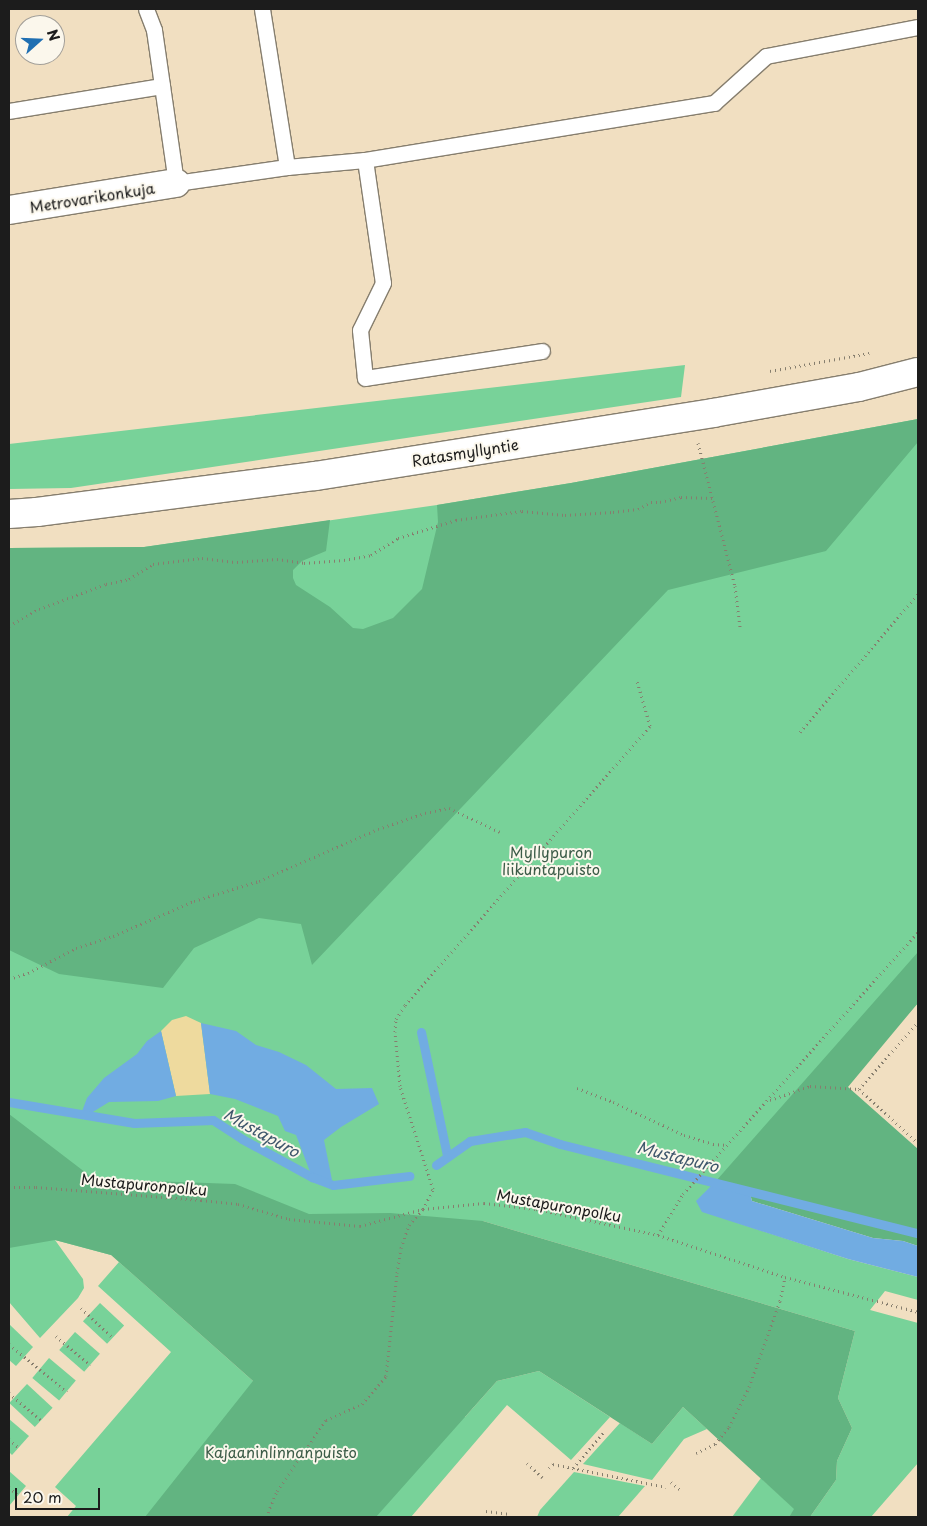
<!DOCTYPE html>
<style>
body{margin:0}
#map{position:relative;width:927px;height:1526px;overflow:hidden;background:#f1dfc1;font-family:"Playpen Sans",sans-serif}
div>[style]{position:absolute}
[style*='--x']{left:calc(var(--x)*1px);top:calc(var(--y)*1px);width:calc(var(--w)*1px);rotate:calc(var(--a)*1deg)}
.green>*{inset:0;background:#78d299;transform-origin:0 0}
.forest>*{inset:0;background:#62b481}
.sand>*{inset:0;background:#eeda9e}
.water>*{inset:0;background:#71ace2}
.stream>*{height:9px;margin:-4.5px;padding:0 4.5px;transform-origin:4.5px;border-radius:4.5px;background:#71ace2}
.path>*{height:3px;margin-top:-1.5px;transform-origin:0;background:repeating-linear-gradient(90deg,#867e6e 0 1px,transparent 0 5px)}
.roads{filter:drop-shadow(1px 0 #867e6e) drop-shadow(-1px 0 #867e6e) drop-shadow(0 1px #867e6e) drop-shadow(0 -1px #867e6e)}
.service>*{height:15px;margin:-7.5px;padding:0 7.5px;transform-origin:7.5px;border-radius:7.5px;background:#fff}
.minor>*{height:28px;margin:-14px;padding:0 14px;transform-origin:14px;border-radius:14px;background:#fff}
.tertiary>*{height:28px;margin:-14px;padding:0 14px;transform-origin:14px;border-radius:14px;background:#fff}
span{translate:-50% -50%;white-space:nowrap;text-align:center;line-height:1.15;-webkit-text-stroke:4px #fbf7ec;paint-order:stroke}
.street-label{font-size:15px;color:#1c1c1c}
.park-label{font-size:15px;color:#3c5c48}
.water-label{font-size:16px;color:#3e566b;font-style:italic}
.frame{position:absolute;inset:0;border:10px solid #1c1c1c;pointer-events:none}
.north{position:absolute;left:15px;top:15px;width:50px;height:50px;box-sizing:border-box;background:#fbf7ec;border:1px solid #a29f99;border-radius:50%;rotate:70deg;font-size:14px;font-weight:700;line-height:20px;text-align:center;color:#1c1c1c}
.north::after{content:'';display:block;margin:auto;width:18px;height:22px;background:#1f6fb2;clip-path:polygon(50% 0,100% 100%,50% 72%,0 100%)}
.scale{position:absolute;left:15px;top:1488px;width:85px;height:22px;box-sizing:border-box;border:2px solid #1c1c1c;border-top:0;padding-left:6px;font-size:15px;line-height:18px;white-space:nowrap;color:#1c1c1c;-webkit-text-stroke:4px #fbf7ec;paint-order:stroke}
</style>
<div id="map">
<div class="green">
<i style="clip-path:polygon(685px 365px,681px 397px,71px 488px,9px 489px,9px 444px)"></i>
<i style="clip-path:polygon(918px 419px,918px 1003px,749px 1190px,738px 1223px,848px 1259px,918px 1277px,918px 1300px,885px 1291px,870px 1310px,918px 1323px,918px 1463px,871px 1517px,810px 1517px,836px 1480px,837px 1461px,852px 1428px,838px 1398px,855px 1331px,483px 1221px,111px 1255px,55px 1240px,83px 1279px,84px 1288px,78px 1298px,40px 1338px,9px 1302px,9px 548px,144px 547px,437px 505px,571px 483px)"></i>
<i style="clip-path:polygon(119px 1262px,253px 1381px,465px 1417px,497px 1381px,539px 1371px,610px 1417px,571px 1460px,507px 1405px,411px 1517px,67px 1517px,76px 1506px,55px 1487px,171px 1352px,98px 1286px)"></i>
<i style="left:100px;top:1303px;width:33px;height:25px;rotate:43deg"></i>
<i style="clip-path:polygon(9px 1324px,33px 1347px,16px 1366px,9px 1360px)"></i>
<i style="left:75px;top:1332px;width:33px;height:24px;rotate:41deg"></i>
<i style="left:49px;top:1358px;width:35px;height:26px;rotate:40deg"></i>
<i style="left:27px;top:1384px;width:35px;height:26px;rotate:43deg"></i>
<i style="clip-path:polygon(683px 1407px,707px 1429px,684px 1439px,652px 1480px,583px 1464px,620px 1423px,652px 1444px)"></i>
<i style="clip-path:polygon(9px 1419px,29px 1436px,12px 1455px,9px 1452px)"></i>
<i style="clip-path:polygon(9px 1471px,26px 1486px,9px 1506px)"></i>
<i style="clip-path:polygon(574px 1472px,645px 1486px,618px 1517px,537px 1517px,540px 1510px)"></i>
<i style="clip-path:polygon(761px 1478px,795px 1509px,789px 1517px,732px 1517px)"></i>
</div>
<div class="forest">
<i style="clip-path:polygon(918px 419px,918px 442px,826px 551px,668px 590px,312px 965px,301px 924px,259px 918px,194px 948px,163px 988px,59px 974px,9px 950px,9px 548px,144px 547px,330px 520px,326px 551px,302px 561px,293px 570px,293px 578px,296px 585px,330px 607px,353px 628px,363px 629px,393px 618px,422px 589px,438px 522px,437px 505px,571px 483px)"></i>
<i style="clip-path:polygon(918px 952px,918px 1003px,848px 1087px,918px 1149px,918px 1246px,903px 1241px,873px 1238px,752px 1201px,749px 1190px,716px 1181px)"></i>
<i style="clip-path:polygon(9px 1114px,94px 1179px,235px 1184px,309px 1214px,390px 1213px,483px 1221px,855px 1331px,838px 1398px,852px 1428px,837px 1461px,836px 1480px,810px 1517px,789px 1517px,794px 1509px,683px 1407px,652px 1444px,539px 1371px,497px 1381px,376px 1517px,145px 1517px,253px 1381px,111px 1255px,55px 1240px,9px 1248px)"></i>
</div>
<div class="sand">
<i style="clip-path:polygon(186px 1016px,201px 1023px,210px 1094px,176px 1096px,161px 1031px,172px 1020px)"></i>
</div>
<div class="water">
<i style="clip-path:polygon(201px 1023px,236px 1031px,256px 1045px,279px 1052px,306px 1065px,336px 1089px,372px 1088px,379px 1104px,341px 1127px,324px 1140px,333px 1185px,312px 1177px,296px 1135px,285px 1131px,278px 1116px,235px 1099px,210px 1094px)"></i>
<i style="clip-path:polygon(161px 1031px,176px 1096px,158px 1101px,109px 1102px,88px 1115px,81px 1114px,87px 1098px,104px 1078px,137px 1054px,147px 1041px)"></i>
<i style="clip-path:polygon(716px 1181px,749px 1190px,752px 1201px,873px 1238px,903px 1241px,918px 1246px,918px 1277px,848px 1259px,702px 1212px,696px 1201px)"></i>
</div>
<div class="stream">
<i style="--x:421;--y:1032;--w:126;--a:78.1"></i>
<i style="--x:9;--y:1102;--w:127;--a:9.5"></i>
<i style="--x:134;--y:1123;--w:79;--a:-2.2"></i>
<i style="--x:213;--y:1120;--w:35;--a:33"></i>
<i style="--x:242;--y:1139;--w:80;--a:28.5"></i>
<i style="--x:312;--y:1177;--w:22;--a:21"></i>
<i style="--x:333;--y:1185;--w:77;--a:-6.8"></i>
<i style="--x:436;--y:1165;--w:42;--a:-35.2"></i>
<i style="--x:470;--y:1141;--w:56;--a:-9.3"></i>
<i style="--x:525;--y:1132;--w:37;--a:19"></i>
<i style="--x:560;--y:1144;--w:369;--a:14"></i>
</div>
<div class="path">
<i style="--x:770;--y:371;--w:101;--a:-10.3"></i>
<i style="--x:698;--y:443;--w:148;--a:75.5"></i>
<i style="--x:735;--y:586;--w:41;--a:83"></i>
<i style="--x:9;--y:626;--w:34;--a:-30"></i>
<i style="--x:39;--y:609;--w:72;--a:-20.5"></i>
<i style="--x:106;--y:584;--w:24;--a:-12"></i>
<i style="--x:129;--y:579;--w:28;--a:-32"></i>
<i style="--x:153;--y:564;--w:49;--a:-7"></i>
<i style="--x:202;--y:558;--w:35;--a:7"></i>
<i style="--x:237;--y:562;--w:40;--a:-4.3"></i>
<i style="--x:277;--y:559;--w:27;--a:8"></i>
<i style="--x:304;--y:563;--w:40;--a:-4.3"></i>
<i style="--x:344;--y:560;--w:27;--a:-10"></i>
<i style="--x:371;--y:555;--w:32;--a:-32"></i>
<i style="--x:398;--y:538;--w:61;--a:-17.2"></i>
<i style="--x:456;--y:520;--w:67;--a:-7.8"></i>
<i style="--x:522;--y:511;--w:43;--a:5.3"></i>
<i style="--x:565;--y:515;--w:48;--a:-3.6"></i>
<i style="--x:613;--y:512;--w:25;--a:-7"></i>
<i style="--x:638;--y:509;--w:15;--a:-28"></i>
<i style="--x:651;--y:502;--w:9;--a:0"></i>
<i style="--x:660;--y:502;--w:22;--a:-13"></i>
<i style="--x:681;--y:497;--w:31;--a:2"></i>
<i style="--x:800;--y:732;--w:182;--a:-49.5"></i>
<i style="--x:9;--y:979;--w:20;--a:-18"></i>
<i style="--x:28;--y:973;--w:54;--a:-27.5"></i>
<i style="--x:76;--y:948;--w:39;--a:-18"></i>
<i style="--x:113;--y:936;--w:88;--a:-23.4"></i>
<i style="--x:194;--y:901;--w:68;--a:-17.1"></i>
<i style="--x:259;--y:881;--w:130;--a:-23.6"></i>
<i style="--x:378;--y:829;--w:50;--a:-18.8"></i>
<i style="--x:425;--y:813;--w:25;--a:-12"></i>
<i style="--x:449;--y:808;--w:56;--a:25.2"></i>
<i style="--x:577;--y:1088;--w:39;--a:21"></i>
<i style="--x:613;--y:1102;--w:78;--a:24.9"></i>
<i style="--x:684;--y:1135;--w:30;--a:17"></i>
<i style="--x:713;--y:1144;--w:15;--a:4"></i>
<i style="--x:859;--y:1089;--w:89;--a:-48.6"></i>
<i style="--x:770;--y:1100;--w:42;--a:-19.3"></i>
<i style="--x:810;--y:1086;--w:49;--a:3.5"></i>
<i style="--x:859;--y:1089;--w:80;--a:42.5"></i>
<i style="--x:9;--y:1187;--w:27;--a:0"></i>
<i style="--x:36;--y:1187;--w:166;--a:4.5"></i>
<i style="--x:201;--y:1200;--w:37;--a:6"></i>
<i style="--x:238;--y:1204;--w:53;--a:16.4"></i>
<i style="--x:289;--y:1219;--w:71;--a:5.6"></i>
<i style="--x:360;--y:1226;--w:65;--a:-15.1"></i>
<i style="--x:423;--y:1209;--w:61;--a:-5.6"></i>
<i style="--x:484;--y:1203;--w:52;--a:6.6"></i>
<i style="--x:536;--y:1209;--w:125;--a:12"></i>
<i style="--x:658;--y:1235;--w:134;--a:18.3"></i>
<i style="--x:785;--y:1277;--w:138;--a:14.7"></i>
<i style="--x:658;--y:1235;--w:48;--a:-58.6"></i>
<i style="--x:683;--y:1194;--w:352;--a:-48.1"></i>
<i style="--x:81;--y:1308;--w:44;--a:43.2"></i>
<i style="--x:56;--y:1336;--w:45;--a:40.5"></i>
<i style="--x:9;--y:1344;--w:75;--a:39.6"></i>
<i style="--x:9;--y:1393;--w:43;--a:40.3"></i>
<i style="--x:9;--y:1439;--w:13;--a:42"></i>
<i style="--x:696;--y:1453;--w:21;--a:-25"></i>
<i style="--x:715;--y:1444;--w:22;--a:-51"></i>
<i style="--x:729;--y:1427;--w:45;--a:-63.4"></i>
<i style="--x:749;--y:1387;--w:91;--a:-70.2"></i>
<i style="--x:780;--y:1301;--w:25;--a:-78"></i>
<i style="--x:527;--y:1463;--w:21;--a:43"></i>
<i style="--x:549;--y:1468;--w:6;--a:-45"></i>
<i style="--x:553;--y:1464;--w:115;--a:11.5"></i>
<i style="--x:573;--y:1468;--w:48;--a:-49.3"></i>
<i style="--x:671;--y:1482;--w:14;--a:39"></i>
<i style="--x:9;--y:1487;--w:12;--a:42"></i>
<i style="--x:486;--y:1511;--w:25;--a:7"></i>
<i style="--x:266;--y:1517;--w:28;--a:-67"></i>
<i style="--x:277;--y:1491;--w:86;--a:-55.4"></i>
<i style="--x:326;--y:1420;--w:39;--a:-24"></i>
<i style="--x:362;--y:1404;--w:37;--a:-49"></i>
<i style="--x:386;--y:1376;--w:104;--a:-83.9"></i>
<i style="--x:397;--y:1273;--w:25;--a:-81"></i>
<i style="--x:401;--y:1248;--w:24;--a:-71"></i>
<i style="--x:409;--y:1225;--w:21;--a:-49"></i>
<i style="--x:423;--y:1209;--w:22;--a:-63"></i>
<i style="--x:433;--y:1189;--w:108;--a:-107.8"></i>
<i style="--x:400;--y:1086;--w:54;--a:-95.3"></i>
<i style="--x:395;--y:1032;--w:13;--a:-86"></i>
<i style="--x:396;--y:1019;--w:17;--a:-57"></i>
<i style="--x:405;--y:1005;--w:371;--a:-48.7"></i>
<i style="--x:650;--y:726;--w:47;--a:-106.1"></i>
</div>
<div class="roads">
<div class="service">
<i style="--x:146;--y:9;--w:22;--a:69"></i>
<i style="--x:154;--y:30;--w:155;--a:81.8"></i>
<i style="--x:176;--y:183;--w:112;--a:-8.2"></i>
<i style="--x:287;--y:167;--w:78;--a:-5.1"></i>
<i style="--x:365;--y:160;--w:354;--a:-9.3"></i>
<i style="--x:714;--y:103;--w:70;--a:-42.1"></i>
<i style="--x:766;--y:56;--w:155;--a:-10.8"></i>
<i style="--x:262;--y:9;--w:160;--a:81"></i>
<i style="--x:9;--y:111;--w:155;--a:-9.3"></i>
<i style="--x:365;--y:160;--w:124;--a:81.7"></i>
<i style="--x:383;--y:283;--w:52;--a:116.1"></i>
<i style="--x:360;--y:330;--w:48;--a:84.1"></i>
<i style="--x:365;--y:378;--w:179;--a:-8.7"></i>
</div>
<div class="minor">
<i style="--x:9;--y:210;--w:169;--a:-9.2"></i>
</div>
<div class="tertiary">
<i style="--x:9;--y:514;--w:28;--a:-4"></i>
<i style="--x:37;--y:512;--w:281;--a:-7.4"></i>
<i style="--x:316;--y:476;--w:402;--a:-9"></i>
<i style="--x:713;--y:413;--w:148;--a:-10.1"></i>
<i style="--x:859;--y:387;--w:61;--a:-14.3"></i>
</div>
</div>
<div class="street-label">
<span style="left:92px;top:197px;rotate:-9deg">Metrovarikonkuja</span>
<span style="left:465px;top:452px;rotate:-9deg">Ratasmyllyntie</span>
<span style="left:144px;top:1184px;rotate:5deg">Mustapuronpolku</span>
<span style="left:559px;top:1205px;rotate:10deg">Mustapuronpolku</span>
</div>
<div class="park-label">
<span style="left:551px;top:860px">Myllypuron<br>liikuntapuisto</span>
<span style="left:281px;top:1452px">Kajaaninlinnanpuisto</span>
</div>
<div class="water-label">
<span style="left:262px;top:1132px;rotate:29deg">Mustapuro</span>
<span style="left:678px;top:1156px;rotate:14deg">Mustapuro</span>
</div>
<div class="frame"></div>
<div class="north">N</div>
<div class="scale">20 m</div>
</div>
